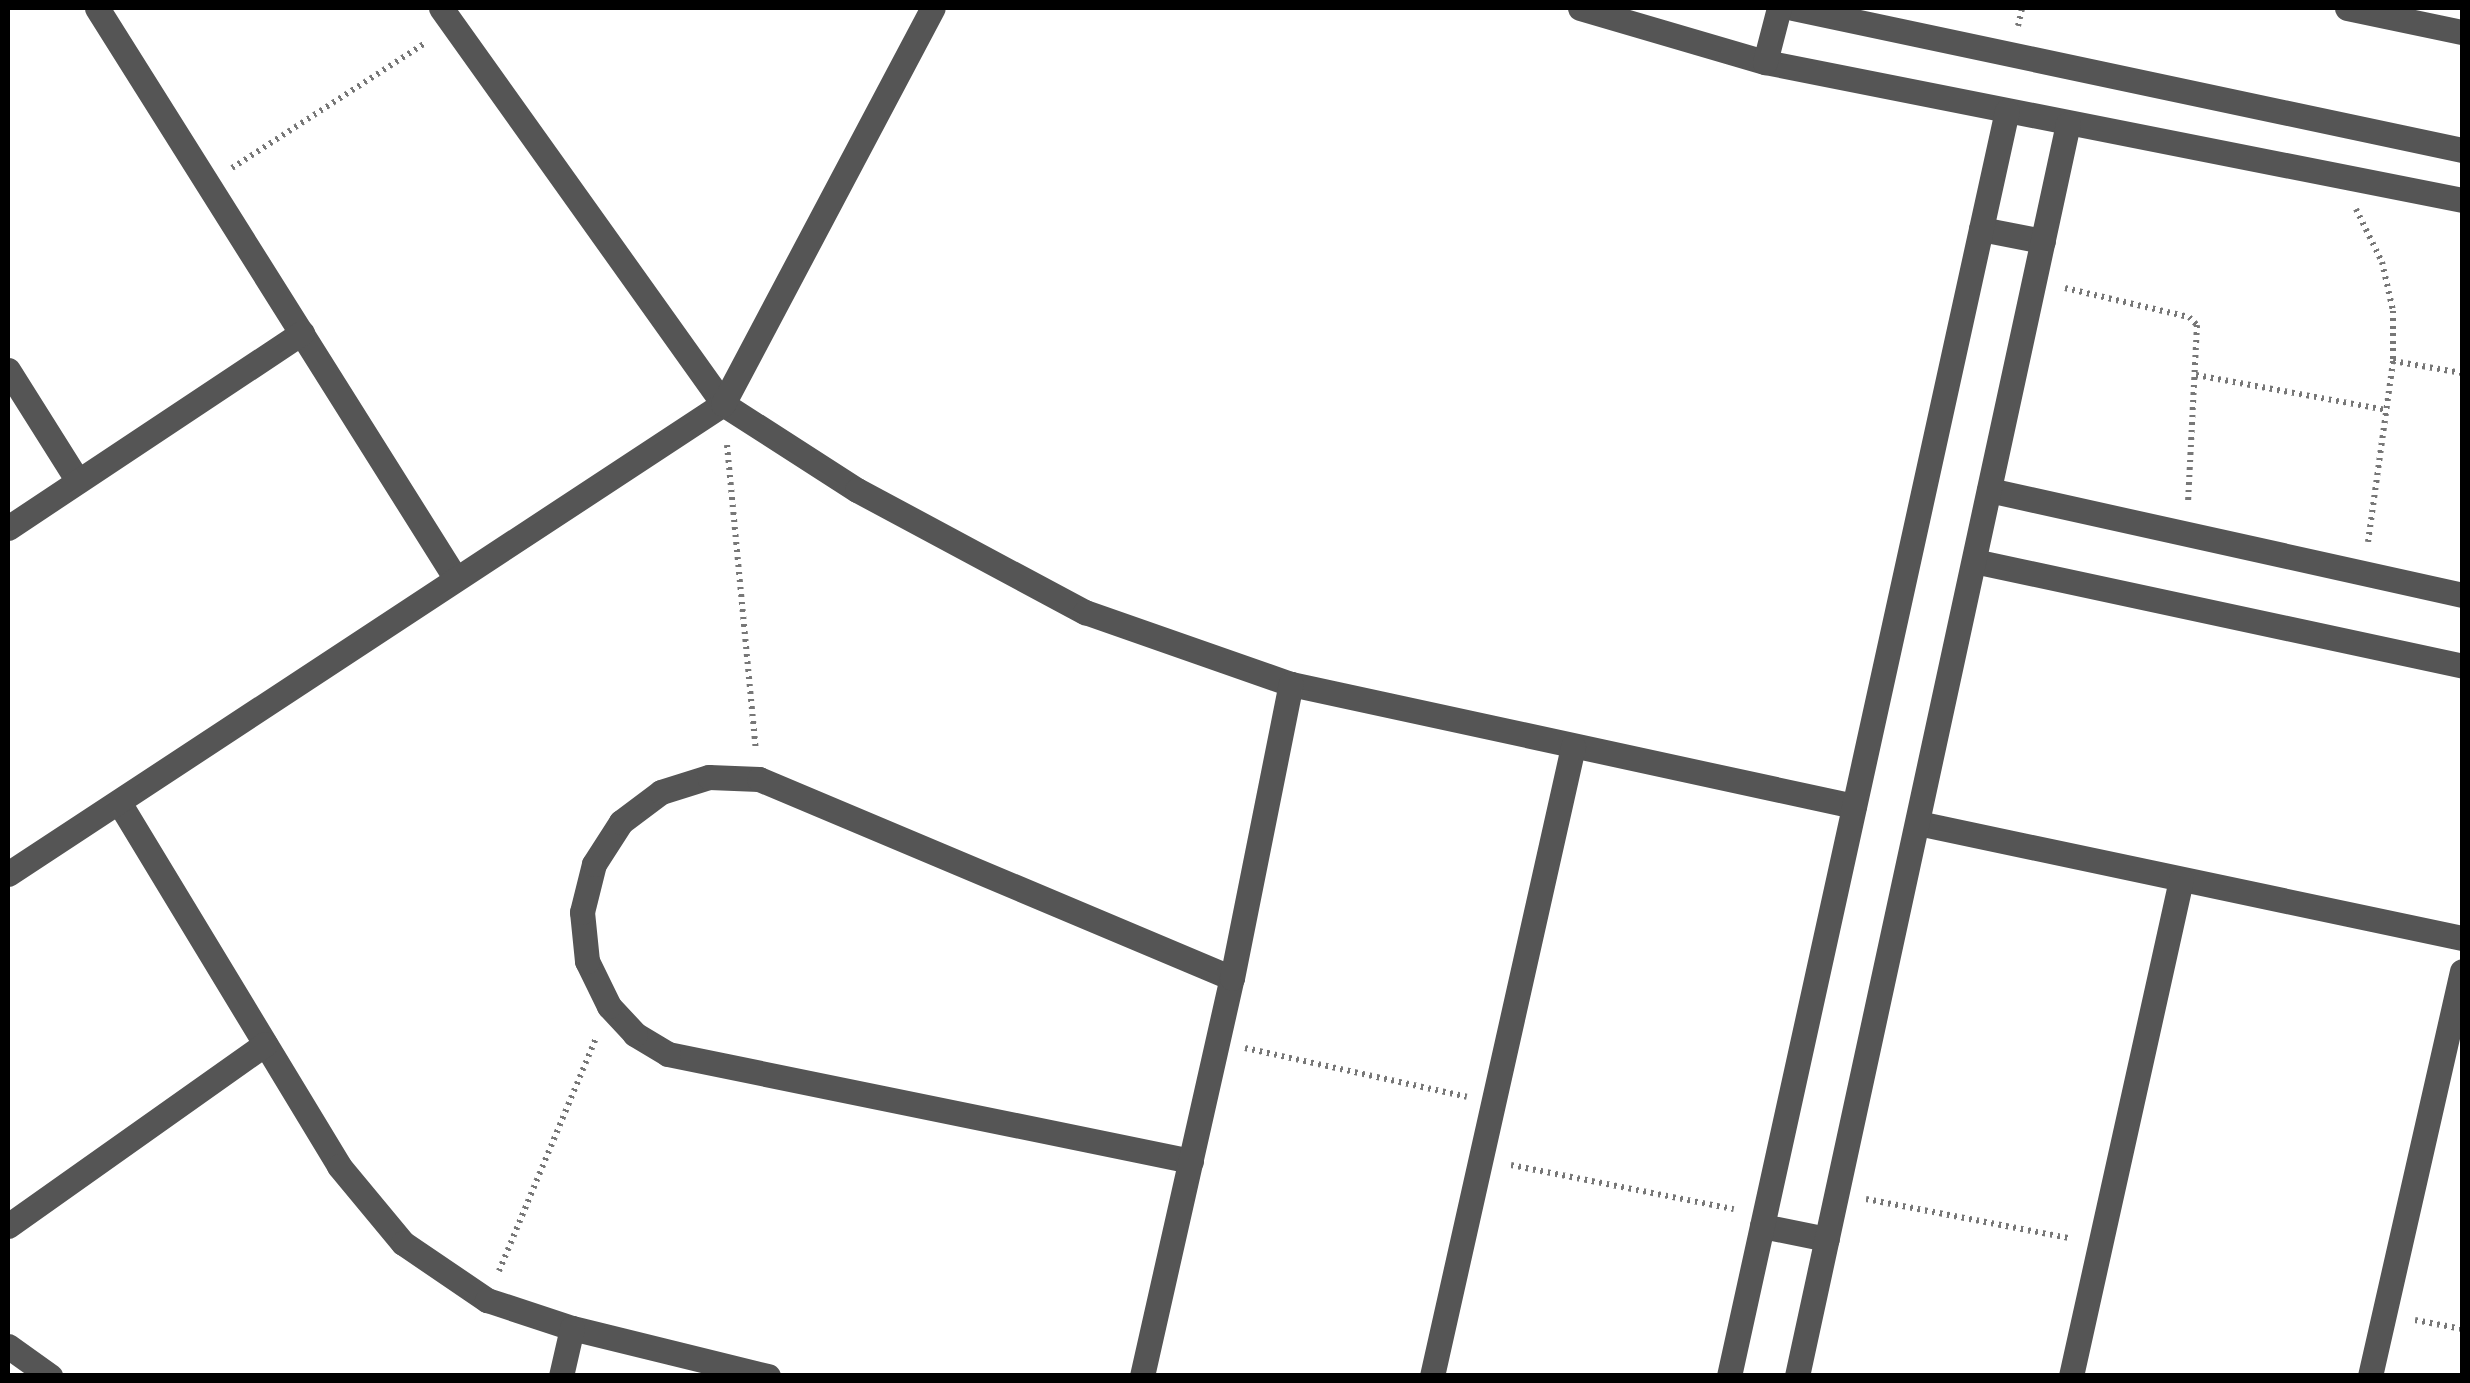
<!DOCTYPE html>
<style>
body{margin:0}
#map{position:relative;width:2470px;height:1383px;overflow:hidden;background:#fff;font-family:Karla,sans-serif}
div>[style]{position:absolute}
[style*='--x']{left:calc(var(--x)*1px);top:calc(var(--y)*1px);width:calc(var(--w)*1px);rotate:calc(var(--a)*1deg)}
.path>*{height:6px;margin-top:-3px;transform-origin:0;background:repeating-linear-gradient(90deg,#777 0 2.5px,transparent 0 7.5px)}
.minor>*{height:25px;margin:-12.5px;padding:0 12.5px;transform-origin:12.5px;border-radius:12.5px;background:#555}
span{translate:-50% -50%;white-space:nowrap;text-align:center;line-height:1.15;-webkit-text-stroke:10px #fff;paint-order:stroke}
.frame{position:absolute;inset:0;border:10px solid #000;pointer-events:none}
</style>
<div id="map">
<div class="path">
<i style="--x:2018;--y:26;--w:18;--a:-77"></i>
<i style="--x:232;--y:168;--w:232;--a:-32.9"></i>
<i style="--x:2356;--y:209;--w:59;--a:63.9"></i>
<i style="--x:2382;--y:262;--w:50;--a:77.3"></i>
<i style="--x:2393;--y:311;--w:50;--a:90"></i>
<i style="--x:2065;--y:288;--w:127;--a:13.2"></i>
<i style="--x:2189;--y:317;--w:11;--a:45"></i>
<i style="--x:2197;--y:325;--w:178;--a:92.9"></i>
<i style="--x:2196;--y:375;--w:193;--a:10.4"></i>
<i style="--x:727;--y:445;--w:307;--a:84.6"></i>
<i style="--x:2368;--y:542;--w:183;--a:-82.1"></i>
<i style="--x:2393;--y:361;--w:70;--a:9.9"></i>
<i style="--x:1245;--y:1048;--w:227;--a:12.4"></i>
<i style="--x:1511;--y:1165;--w:227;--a:11.2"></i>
<i style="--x:1866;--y:1199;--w:207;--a:10.9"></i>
<i style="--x:499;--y:1271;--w:252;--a:-67.4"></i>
<i style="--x:2415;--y:1320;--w:48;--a:10.8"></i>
</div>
<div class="minor">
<i style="--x:97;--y:8;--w:674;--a:57.84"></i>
<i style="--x:441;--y:8;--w:486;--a:54.5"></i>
<i style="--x:723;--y:404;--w:159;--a:32.7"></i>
<i style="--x:857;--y:490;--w:259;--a:28.2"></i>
<i style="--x:1085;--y:612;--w:218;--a:19.3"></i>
<i style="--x:1291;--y:684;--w:576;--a:12.23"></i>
<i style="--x:1580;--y:8;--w:193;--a:16.3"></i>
<i style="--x:1765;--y:62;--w:711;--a:11.2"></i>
<i style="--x:1793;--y:8;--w:684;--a:11.98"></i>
<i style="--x:2347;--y:8;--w:117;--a:11.8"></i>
<i style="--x:1765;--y:62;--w:56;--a:-75.5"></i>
<i style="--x:1981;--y:229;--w:63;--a:11"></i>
<i style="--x:8;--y:370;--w:131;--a:57.8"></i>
<i style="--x:1989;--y:490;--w:485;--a:12.5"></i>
<i style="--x:8;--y:528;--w:353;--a:-33.6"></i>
<i style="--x:1974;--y:561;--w:499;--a:12.1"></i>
<i style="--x:120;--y:804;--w:423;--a:58.8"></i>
<i style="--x:339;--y:1166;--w:100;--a:50.3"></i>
<i style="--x:403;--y:1243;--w:102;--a:34.2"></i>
<i style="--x:487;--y:1300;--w:89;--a:18.2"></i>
<i style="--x:572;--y:1328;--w:202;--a:13.8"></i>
<i style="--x:1918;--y:823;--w:556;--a:11.94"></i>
<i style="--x:8;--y:874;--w:856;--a:-33.32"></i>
<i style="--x:723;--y:404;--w:448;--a:-62.1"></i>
<i style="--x:1191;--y:1161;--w:534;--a:-168.44"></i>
<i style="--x:668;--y:1054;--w:39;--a:-149"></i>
<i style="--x:635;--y:1034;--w:38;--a:-133"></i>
<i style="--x:609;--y:1006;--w:50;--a:-116.1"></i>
<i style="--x:587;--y:961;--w:49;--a:-95.8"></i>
<i style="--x:582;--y:912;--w:49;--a:-76"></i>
<i style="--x:594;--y:864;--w:50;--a:-57.3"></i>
<i style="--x:621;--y:822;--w:50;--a:-36.9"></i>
<i style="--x:661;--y:792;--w:50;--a:-17.4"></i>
<i style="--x:709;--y:777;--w:50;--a:2.3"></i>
<i style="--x:759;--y:779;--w:513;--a:22.82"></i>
<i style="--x:8;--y:1226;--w:315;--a:-35.3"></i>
<i style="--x:1762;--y:1226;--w:66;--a:11.3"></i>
<i style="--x:8;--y:1346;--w:52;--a:35.5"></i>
<i style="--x:561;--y:1376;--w:49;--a:-77.1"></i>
<i style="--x:1142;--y:1376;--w:408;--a:-77.3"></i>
<i style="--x:1232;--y:978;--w:300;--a:-78.7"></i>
<i style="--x:1432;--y:1376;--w:645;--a:-77.37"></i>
<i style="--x:1729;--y:1376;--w:1295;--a:-77.61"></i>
<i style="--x:1797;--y:1376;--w:1281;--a:-77.79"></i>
<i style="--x:2071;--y:1376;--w:508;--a:-77.5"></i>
<i style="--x:2370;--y:1376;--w:415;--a:-77.2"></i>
</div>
<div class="frame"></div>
</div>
